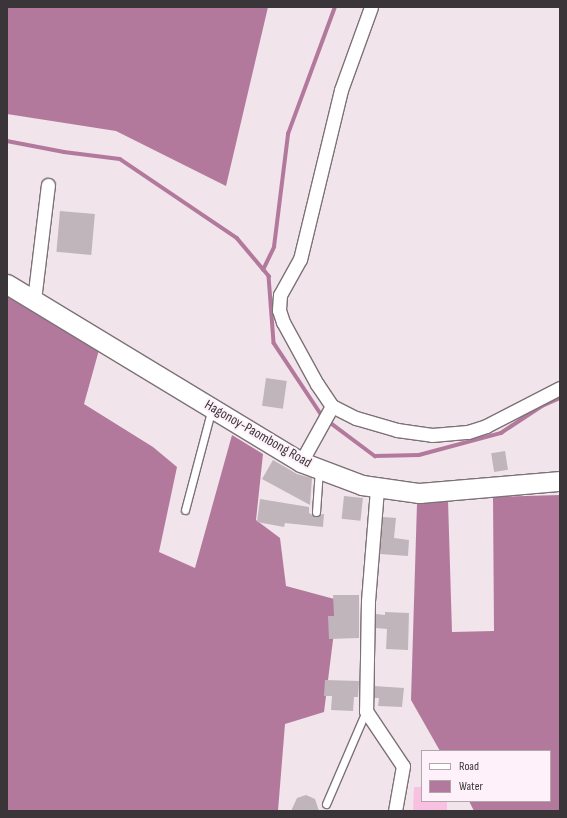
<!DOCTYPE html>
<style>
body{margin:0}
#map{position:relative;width:567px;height:818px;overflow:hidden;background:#f1e4eb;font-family:"Sofia Sans Condensed",sans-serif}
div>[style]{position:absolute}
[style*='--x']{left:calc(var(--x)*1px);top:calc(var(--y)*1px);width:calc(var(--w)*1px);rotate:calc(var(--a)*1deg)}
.green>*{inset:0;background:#f8c1e2}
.water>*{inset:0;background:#b3799c}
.stream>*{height:3.5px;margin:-1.75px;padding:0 1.75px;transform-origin:1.75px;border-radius:1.75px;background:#b3799c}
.building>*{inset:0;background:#c1b5bc;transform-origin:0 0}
.roads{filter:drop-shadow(1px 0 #7c7177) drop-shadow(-1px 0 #7c7177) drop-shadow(0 1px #7c7177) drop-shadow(0 -1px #7c7177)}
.lane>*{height:7px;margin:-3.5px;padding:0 3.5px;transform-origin:3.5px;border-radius:3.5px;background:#fff}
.street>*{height:13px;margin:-6.5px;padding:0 6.5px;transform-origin:6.5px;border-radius:6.5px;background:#fff}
.secondary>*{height:19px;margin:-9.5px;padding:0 9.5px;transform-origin:9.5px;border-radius:9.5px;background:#fff}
span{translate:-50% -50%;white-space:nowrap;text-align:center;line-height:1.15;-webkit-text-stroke:4px #fff1f9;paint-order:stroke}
.street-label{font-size:14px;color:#3a3538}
.frame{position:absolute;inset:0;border:8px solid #3a3538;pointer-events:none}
.legend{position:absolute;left:421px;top:750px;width:130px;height:52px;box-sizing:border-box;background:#fff1f9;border:1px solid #b0a6ac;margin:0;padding:5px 7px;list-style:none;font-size:12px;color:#3a3538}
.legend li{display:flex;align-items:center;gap:8px;height:20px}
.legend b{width:20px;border:1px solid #b0a6ac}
</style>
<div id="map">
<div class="green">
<i style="clip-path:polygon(414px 787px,422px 787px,422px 801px,447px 801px,447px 811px,413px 811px)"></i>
</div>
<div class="water">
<i style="clip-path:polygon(7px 7px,268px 7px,226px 186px,116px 131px,7px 114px)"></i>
<i style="clip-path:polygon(7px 296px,99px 350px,84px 404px,153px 447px,177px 467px,159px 552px,195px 568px,232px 435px,263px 454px,256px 520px,280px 538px,286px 586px,338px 600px,324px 712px,285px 724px,278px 811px,7px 811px)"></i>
<i style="clip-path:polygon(560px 495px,560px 811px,474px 811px,469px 801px,550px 801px,550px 751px,440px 751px,411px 700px,417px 503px,448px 500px,452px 632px,494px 631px,493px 497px)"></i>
</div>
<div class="stream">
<i style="--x:7;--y:141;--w:58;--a:10.9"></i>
<i style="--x:64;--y:152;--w:56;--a:7.1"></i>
<i style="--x:120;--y:159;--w:141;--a:34"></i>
<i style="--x:237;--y:238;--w:50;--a:49.9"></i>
<i style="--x:269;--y:276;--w:67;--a:85.7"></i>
<i style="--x:274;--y:343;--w:89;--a:56.5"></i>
<i style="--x:263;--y:270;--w:25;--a:-64"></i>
<i style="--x:274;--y:247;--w:114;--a:-82.9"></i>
<i style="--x:288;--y:134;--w:135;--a:-69.7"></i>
<i style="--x:328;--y:421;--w:59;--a:36.7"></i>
<i style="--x:375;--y:456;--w:44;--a:-1.3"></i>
<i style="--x:419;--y:455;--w:85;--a:-15"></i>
<i style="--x:501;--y:433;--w:49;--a:-33.4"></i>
<i style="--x:542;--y:406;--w:20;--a:-24"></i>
</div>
<div class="building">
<i style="left:60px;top:211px;width:35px;height:41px;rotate:5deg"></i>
<i style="left:266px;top:378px;width:21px;height:28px;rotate:8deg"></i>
<i style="left:505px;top:451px;width:19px;height:14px;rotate:81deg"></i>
<i style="clip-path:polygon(273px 460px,297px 474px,312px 478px,310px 505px,262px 479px)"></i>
<i style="left:344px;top:496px;width:19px;height:23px;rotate:6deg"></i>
<i style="clip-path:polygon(260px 499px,309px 507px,309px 513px,314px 516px,324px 514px,323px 527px,285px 523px,284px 527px,257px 522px)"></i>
<i style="clip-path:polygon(383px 517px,396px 518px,394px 538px,409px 540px,408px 556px,380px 554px)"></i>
<i style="clip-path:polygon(333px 595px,359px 595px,359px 638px,329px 639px,328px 616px,334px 616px)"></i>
<i style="clip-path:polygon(385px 612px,409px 613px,408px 650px,386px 649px,387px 629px,376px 628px,376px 614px,385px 615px)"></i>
<i style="clip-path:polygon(325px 680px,359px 681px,358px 697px,354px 697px,353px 711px,331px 710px,332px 696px,324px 696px)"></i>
<i style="clip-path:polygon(374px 686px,404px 688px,402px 707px,378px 706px,379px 698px,374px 698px)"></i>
<i style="clip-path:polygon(306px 795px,315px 799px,319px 811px,291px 811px,297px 798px)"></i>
</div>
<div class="roads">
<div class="lane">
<i style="--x:185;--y:510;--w:106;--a:-75.2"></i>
<i style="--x:316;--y:512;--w:43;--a:-86"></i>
<i style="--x:326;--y:804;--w:101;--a:-66.7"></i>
</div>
<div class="street">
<i style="--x:371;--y:7;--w:88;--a:109.9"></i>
<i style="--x:341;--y:90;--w:174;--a:103.6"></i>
<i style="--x:300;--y:259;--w:41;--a:119.1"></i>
<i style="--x:280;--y:295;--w:15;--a:94"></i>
<i style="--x:279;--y:310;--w:13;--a:72"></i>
<i style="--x:283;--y:322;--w:71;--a:61.3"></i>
<i style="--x:317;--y:384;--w:27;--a:56"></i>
<i style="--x:332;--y:406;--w:27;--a:27"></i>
<i style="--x:356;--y:418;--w:43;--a:16.3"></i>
<i style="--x:397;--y:430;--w:35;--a:8"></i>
<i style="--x:432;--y:435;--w:36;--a:-5"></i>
<i style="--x:468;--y:432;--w:19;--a:-18"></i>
<i style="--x:486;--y:426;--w:83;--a:-27.2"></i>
<i style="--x:34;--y:300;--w:116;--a:-83.1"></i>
<i style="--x:301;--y:462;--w:64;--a:-61"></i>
<i style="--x:377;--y:489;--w:112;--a:94.6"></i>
<i style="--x:368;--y:601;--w:110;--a:91"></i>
<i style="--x:366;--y:711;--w:66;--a:56.1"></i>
<i style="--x:403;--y:766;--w:46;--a:100.1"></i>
</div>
<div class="secondary">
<i style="--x:7;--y:284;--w:344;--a:31.2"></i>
<i style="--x:301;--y:462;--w:65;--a:20.7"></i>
<i style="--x:362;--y:485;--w:58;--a:8"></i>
<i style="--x:419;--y:493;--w:142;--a:-4.9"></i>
</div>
</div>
<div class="street-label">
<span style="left:258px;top:434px;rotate:30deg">Hagonoy-Paombong Road</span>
</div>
<div class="frame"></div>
<ul class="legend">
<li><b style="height:5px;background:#fff"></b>Road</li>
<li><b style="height:11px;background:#b3799c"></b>Water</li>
</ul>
</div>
